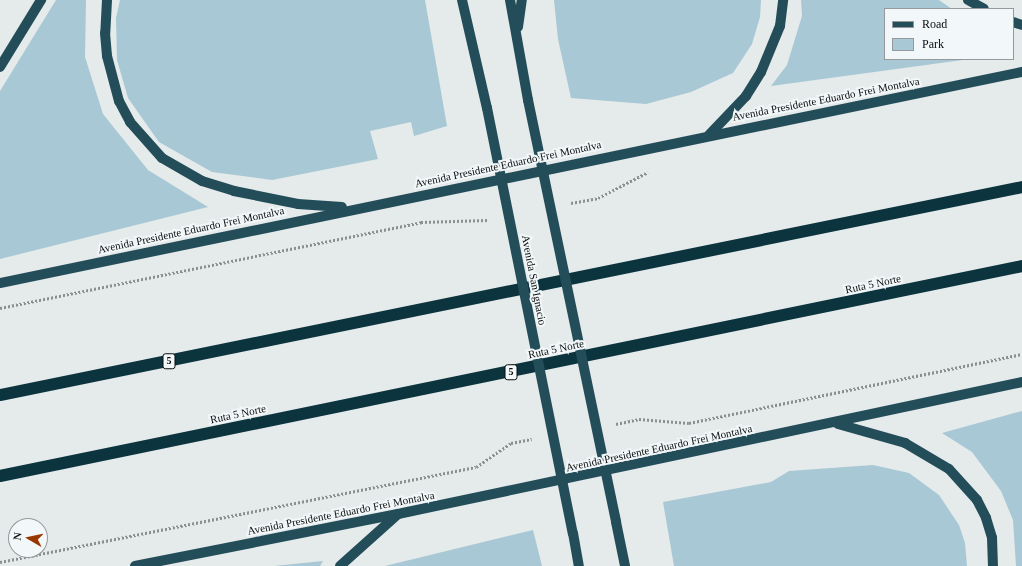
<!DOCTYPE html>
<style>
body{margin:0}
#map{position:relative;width:1022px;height:566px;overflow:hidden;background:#e5eaeb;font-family:Georgia,serif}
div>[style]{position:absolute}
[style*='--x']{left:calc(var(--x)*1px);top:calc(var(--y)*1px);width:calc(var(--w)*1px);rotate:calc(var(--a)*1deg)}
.green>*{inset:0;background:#a7c8d4}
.path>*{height:2.5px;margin-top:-1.25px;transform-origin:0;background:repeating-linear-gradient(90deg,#8b8f8f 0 2px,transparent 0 4px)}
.major>*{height:10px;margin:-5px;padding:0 5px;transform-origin:5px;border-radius:5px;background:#244d5a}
.highway>*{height:12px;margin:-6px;padding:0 6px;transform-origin:6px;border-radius:6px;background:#0b343f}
.major-bridge>*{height:10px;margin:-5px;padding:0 5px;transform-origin:5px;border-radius:5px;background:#244d5a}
span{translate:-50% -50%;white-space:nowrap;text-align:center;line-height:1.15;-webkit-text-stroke:4px #f2f7f9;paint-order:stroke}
.shield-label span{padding:1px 3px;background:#f2f7f9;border:1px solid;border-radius:3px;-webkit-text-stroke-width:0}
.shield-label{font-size:10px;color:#0b0d0d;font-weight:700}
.street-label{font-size:11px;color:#0b0d0d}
.legend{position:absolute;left:884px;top:8px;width:130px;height:52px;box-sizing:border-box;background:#f2f7f9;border:1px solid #96999b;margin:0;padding:5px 7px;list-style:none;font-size:12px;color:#0b0d0d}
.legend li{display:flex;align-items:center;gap:8px;height:20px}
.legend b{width:20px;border:1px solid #96999b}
.north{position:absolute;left:8px;top:518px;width:40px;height:40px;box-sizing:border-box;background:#f2f7f9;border:1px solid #96999b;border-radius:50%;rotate:279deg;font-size:11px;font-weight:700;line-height:16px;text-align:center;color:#0b0d0d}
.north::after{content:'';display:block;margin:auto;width:14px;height:18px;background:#9a3600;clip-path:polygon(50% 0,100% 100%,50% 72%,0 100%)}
</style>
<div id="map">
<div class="green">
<i style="clip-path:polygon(56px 0,86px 0,85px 57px,103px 114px,148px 170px,208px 207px,0 259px,0 91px)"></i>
<i style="clip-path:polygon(120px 0,425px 0,447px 126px,414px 136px,411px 122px,370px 131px,378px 159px,272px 180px,212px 172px,159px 142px,128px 98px,117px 60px,116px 18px)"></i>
<i style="clip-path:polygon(554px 0,761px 0,760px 17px,752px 44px,733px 73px,691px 92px,646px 104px,571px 98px,558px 39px)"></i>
<i style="clip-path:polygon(801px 0,939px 0,952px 9px,885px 9px,885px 59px,970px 59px,771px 86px,787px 65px,802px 16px)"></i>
<i style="clip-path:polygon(1022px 411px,1022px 566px,1016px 566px,1013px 520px,1001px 491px,972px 452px,942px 433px)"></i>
<i style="clip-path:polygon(873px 465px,909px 473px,939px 495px,959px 525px,965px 543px,967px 566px,674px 566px,663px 502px,771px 482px,789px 471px)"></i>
<i style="clip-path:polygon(533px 530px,542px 566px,385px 566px)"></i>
<i style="clip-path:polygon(323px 561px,320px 566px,274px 566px)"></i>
</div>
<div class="path">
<i style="--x:571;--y:203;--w:27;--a:-10"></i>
<i style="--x:598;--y:198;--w:56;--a:-27.5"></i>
<i style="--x:0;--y:308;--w:430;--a:-11.5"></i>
<i style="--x:421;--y:222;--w:67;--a:-1.7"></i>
<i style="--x:616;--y:424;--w:24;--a:-12"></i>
<i style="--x:639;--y:419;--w:50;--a:4.6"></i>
<i style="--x:689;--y:423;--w:340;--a:-11.7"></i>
<i style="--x:0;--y:562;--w:485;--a:-11.3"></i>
<i style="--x:476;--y:467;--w:42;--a:-34.4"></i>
<i style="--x:511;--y:443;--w:21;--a:-11"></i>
</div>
<div class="major">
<i style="--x:107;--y:0;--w:33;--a:93"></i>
<i style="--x:105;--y:33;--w:23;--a:85"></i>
<i style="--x:107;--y:56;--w:47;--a:75.1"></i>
<i style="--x:119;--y:101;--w:24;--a:62"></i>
<i style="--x:130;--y:122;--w:48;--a:48.4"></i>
<i style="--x:162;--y:158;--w:46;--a:29.9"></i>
<i style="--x:202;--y:181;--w:34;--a:17"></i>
<i style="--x:234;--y:191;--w:65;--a:11.5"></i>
<i style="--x:298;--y:204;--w:44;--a:3.9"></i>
<i style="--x:462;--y:0;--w:111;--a:77"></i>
<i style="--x:510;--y:0;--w:102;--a:79.8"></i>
<i style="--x:968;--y:0;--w:18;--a:29"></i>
<i style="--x:1013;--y:22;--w:9;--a:18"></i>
<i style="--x:518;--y:27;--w:27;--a:-82"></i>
<i style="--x:0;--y:67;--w:79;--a:-58.5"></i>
<i style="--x:709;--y:135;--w:54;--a:-46.5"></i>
<i style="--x:746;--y:96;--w:28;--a:-58"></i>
<i style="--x:761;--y:72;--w:50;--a:-67.6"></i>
<i style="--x:780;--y:26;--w:26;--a:-83"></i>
<i style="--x:0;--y:283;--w:1044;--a:-11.67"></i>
<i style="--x:838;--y:424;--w:70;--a:15.8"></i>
<i style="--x:905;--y:443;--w:51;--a:30.6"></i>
<i style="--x:949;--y:469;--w:42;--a:47.9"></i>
<i style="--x:977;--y:500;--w:20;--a:63"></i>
<i style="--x:986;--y:518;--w:21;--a:73"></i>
<i style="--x:992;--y:538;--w:28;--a:88"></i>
<i style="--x:616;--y:522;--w:45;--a:78.4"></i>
<i style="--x:573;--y:533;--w:34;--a:80"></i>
<i style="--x:135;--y:566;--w:268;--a:-11.2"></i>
<i style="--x:398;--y:514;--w:638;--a:-11.94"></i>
<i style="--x:340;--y:566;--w:76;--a:-41.8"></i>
</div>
<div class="highway">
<i style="--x:0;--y:395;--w:1043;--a:-11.5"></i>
<i style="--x:0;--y:476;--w:1043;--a:-11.61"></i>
</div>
<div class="major-bridge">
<i style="--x:528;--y:100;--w:431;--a:78.2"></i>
<i style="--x:487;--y:108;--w:434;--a:78.6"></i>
</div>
<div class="shield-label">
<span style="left:169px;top:361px">5</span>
<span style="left:511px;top:372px">5</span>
</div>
<div class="street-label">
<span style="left:826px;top:99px;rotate:-11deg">Avenida Presidente Eduardo Frei Montalva</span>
<span style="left:508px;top:164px;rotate:-12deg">Avenida Presidente Eduardo Frei Montalva</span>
<span style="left:191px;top:230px;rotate:-12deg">Avenida Presidente Eduardo Frei Montalva</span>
<span style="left:534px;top:280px;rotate:79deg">Avenida San Ignacio</span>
<span style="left:873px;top:284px;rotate:-12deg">Ruta 5 Norte</span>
<span style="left:556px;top:349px;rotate:-12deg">Ruta 5 Norte</span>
<span style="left:238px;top:414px;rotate:-12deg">Ruta 5 Norte</span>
<span style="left:659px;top:448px;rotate:-12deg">Avenida Presidente Eduardo Frei Montalva</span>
<span style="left:341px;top:513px;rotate:-11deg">Avenida Presidente Eduardo Frei Montalva</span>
</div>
<ul class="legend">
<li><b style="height:5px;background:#244d5a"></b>Road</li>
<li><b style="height:11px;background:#a7c8d4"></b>Park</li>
</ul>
<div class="north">N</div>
</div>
